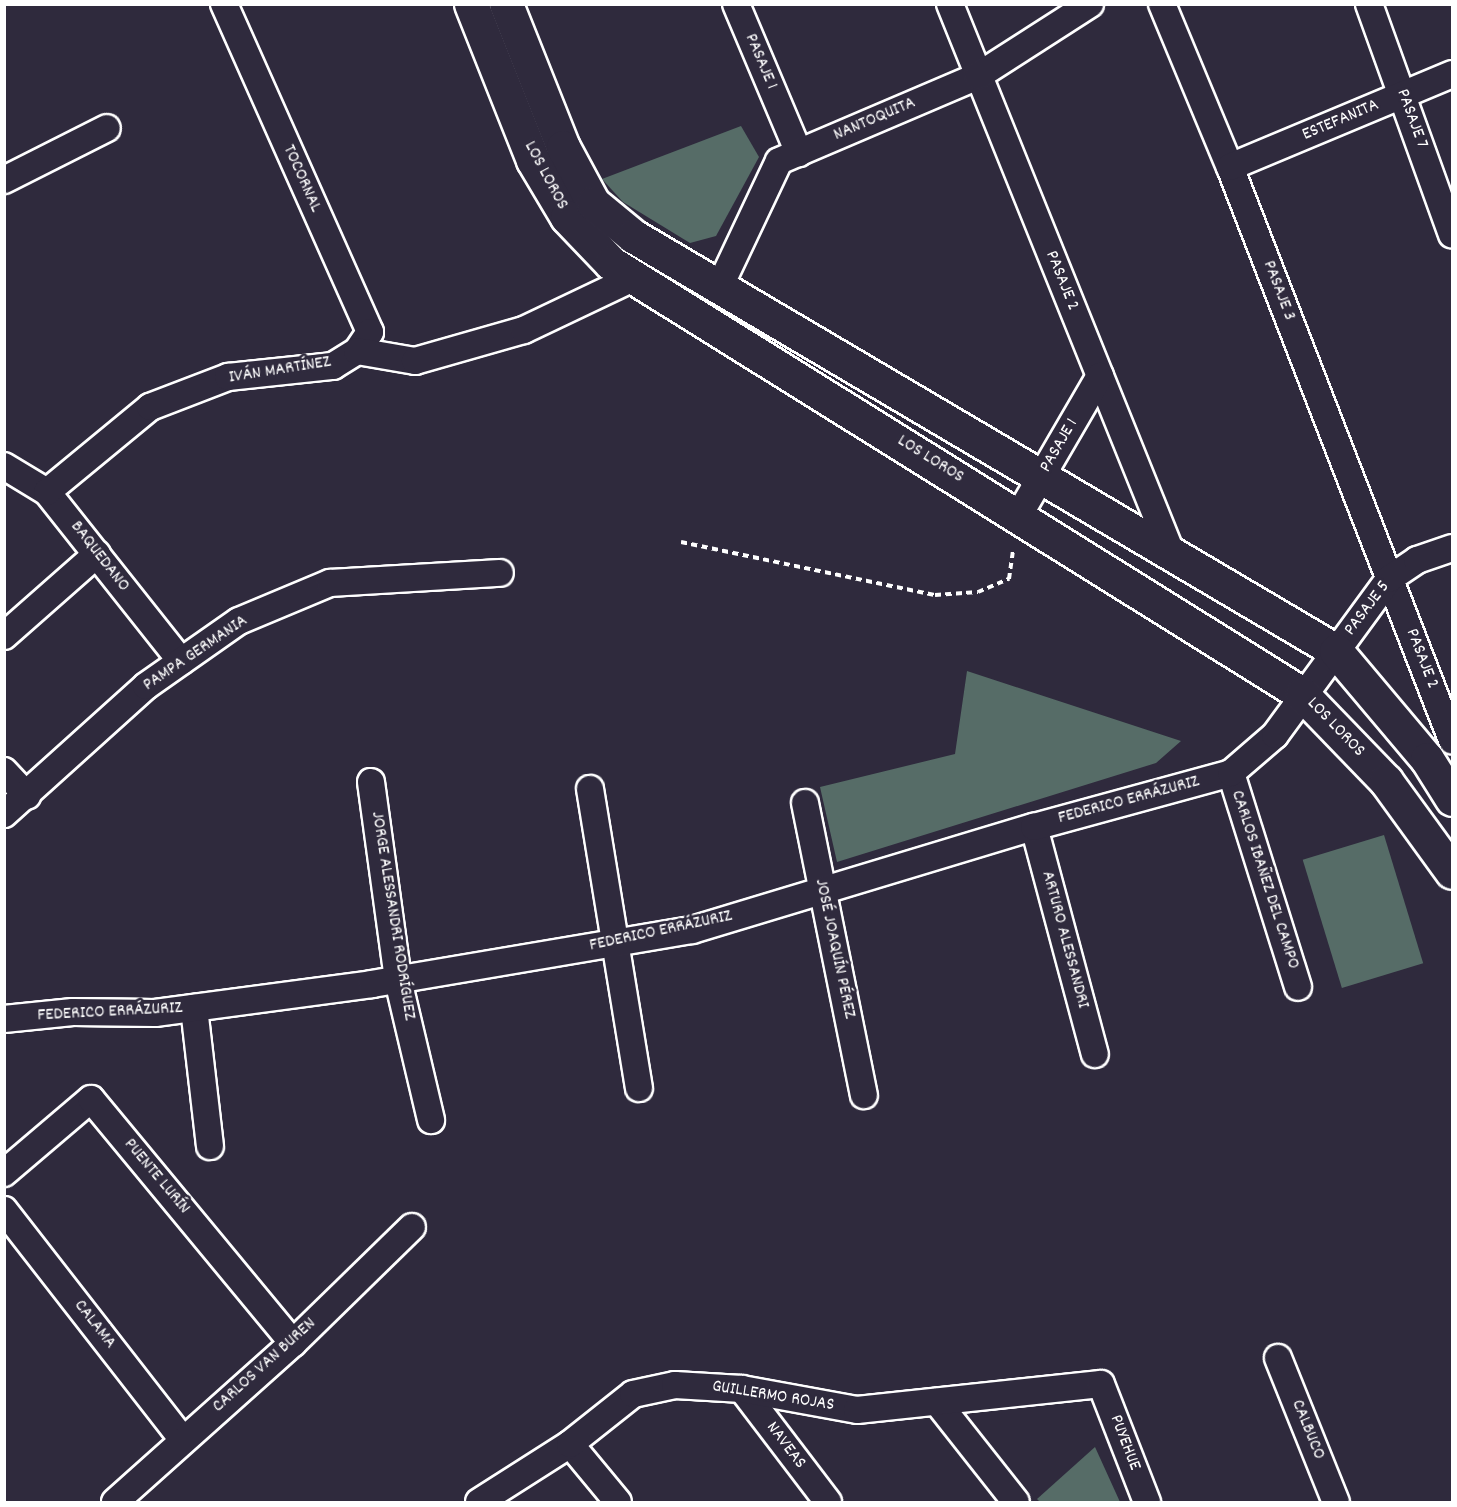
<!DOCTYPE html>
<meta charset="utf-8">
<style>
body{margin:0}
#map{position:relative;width:1457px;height:1507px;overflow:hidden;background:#2f2a3d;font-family:Dekko,sans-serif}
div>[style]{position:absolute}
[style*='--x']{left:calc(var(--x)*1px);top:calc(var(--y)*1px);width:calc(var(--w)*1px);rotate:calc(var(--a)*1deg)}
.green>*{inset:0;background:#566c67;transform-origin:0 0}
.path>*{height:4px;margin-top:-2px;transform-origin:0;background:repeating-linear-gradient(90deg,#fff 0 6px,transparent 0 10.5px)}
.roads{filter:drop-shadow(2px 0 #fff) drop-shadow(-2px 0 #fff) drop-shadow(0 2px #fff) drop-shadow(0 -2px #fff)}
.street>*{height:26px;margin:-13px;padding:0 13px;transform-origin:13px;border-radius:13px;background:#2f2a3d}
.secondary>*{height:33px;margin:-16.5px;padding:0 16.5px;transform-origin:16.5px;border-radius:16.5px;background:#2f2a3d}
span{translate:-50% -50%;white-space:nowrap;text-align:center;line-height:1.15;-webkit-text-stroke:5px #2f2a3d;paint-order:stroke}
.street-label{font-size:18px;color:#fff}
.frame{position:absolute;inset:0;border:6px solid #fff;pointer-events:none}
</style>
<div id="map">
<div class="green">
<i style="clip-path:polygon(741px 126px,759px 157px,716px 236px,690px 243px,623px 202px,602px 179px)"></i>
<i style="clip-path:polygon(967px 671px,1181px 741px,1156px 763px,837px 862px,820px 787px,955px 754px)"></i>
<i style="left:1384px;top:835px;width:134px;height:85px;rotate:73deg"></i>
<i style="clip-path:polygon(1095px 1447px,1120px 1502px,1040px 1502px,1037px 1499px)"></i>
</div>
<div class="path">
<i style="--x:681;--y:542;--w:259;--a:11.8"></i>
<i style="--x:935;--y:595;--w:43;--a:-4"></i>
<i style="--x:978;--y:592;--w:34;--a:-23"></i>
<i style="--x:1009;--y:579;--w:28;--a:-82"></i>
</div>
<div class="roads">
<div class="street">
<i style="--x:224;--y:4;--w:359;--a:66"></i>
<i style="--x:370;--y:332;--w:23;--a:124"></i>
<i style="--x:736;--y:4;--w:162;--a:67.1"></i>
<i style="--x:950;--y:4;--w:596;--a:68.04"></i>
<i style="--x:1162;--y:4;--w:177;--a:67.4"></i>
<i style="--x:1230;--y:167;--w:615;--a:68.82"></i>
<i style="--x:1369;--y:4;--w:245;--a:70.2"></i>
<i style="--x:1230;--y:167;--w:241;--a:-22.7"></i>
<i style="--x:4;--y:180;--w:115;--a:-26.8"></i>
<i style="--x:719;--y:288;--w:140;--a:-64.7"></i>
<i style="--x:779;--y:161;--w:216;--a:-23.1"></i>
<i style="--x:978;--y:76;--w:133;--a:-32.7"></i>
<i style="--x:4;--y:466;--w:50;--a:31.2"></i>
<i style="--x:47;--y:492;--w:216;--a:51.6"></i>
<i style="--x:47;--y:492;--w:134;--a:-39.5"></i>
<i style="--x:150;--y:407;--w:84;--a:-21"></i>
<i style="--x:228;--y:377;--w:106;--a:-6"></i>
<i style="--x:333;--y:366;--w:28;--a:-32"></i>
<i style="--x:357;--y:351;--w:59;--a:9.8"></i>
<i style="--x:415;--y:361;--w:113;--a:-15.9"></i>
<i style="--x:524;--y:330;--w:123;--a:-25.5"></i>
<i style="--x:1019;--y:515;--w:161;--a:-59.8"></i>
<i style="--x:4;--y:636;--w:124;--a:-41.4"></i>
<i style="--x:4;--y:771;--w:34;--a:47"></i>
<i style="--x:1231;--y:773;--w:224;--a:72.6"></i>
<i style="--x:371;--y:782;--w:200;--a:82.2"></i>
<i style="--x:398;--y:980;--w:144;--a:76.7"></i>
<i style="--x:590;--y:789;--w:303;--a:80.7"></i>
<i style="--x:805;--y:803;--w:298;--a:78.6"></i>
<i style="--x:4;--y:814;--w:191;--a:-42"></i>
<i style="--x:146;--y:686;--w:113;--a:-35"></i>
<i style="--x:239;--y:621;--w:99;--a:-22.7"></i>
<i style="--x:330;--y:583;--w:170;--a:-3.4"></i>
<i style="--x:1034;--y:827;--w:235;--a:75"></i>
<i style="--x:194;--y:1008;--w:139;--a:83.4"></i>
<i style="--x:4;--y:1019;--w:69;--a:-5.8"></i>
<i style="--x:73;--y:1012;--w:82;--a:0.7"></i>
<i style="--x:155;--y:1013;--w:219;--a:-7.6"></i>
<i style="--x:372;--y:984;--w:325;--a:-9.6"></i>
<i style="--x:692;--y:930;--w:357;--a:-16.8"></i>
<i style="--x:1034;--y:827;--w:204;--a:-15.3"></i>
<i style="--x:1231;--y:773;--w:58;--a:-40.8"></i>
<i style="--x:1275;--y:735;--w:193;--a:-53.8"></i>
<i style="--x:1389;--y:579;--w:34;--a:-34"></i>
<i style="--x:1417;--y:560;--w:37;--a:-19"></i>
<i style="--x:4;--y:1173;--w:114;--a:-40.4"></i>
<i style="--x:91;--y:1099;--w:317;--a:50.4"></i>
<i style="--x:4;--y:1210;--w:291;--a:52.1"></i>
<i style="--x:1278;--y:1358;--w:155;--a:68.1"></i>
<i style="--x:742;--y:1389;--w:142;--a:52.7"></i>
<i style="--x:937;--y:1402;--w:127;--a:51.7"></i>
<i style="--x:570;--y:1444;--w:75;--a:50.4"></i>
<i style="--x:115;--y:1502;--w:239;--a:-41.8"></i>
<i style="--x:293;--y:1343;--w:166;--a:-44.3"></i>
<i style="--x:479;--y:1502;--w:108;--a:-32.5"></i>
<i style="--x:570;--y:1444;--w:80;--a:-38.4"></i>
<i style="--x:633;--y:1394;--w:43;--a:-12.1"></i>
<i style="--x:675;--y:1385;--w:67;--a:3.4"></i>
<i style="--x:742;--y:1389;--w:117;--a:10.3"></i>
<i style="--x:857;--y:1410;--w:245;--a:-6.1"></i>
<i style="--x:1101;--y:1384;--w:127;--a:68.7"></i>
</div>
<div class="secondary">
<i style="--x:471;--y:4;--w:168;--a:68.3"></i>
<i style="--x:533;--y:160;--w:66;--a:59.2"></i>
<i style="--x:567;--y:217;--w:64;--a:46.3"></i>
<i style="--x:611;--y:263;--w:814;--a:31.95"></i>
<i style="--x:1302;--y:694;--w:121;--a:46"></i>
<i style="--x:1386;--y:781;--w:112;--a:54"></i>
<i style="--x:506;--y:4;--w:154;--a:68.3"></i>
<i style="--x:563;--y:147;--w:64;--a:61.8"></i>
<i style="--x:593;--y:203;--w:52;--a:39.5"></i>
<i style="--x:633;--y:236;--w:816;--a:30.55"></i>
<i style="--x:1336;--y:651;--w:141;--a:49.9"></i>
<i style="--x:1427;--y:759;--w:47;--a:58"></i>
</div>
</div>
<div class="street-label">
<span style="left:760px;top:62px;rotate:67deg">PASAJE 1</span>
<span style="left:1411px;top:119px;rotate:70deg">PASAJE 7</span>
<span style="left:875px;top:120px;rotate:-23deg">NANTOQUITA</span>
<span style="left:1341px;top:121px;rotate:-23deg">ESTEFANITA</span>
<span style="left:545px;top:176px;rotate:62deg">LOS LOROS</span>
<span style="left:301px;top:179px;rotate:66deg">TOCORNAL</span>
<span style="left:1061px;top:281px;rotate:68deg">PASAJE 2</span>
<span style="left:1278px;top:291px;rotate:69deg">PASAJE 3</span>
<span style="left:280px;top:371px;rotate:-9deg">IVÁN MARTÍNEZ</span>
<span style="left:1060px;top:446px;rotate:-60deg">PASAJE 1</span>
<span style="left:930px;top:460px;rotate:32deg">LOS LOROS</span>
<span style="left:99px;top:557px;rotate:52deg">BAQUEDANO</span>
<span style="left:1368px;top:609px;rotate:-53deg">PASAJE 5</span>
<span style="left:196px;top:654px;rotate:-34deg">PAMPA GERMANIA</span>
<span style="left:1421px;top:659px;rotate:69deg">PASAJE 2</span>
<span style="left:1335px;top:728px;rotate:46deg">LOS LOROS</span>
<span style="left:1129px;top:801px;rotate:-15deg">FEDERICO ERRÁZURIZ</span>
<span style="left:1264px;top:880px;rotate:72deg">CARLOS IBAÑEZ DEL CAMPO</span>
<span style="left:392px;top:916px;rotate:81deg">JORGE ALESSANDRI RODRÍGUEZ</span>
<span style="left:661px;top:932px;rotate:-12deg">FEDERICO ERRÁZURIZ</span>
<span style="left:1064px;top:940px;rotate:75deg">ARTURO ALESSANDRI</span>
<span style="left:834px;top:949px;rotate:78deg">JOSÉ JOAQUÍN PÉREZ</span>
<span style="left:110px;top:1013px;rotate:-3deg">FEDERICO ERRÁZURIZ</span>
<span style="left:156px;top:1177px;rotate:50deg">PUENTE LURÍN</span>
<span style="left:94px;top:1325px;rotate:52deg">CALAMA</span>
<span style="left:265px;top:1366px;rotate:-42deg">CARLOS VAN BUREN</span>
<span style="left:773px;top:1397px;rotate:9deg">GUILLERMO ROJAS</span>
<span style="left:1307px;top:1430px;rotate:68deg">CALBUCO</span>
<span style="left:1124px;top:1443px;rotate:69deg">PUYEHUE</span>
<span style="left:785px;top:1446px;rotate:53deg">NAVEAS</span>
</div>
<div class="frame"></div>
</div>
